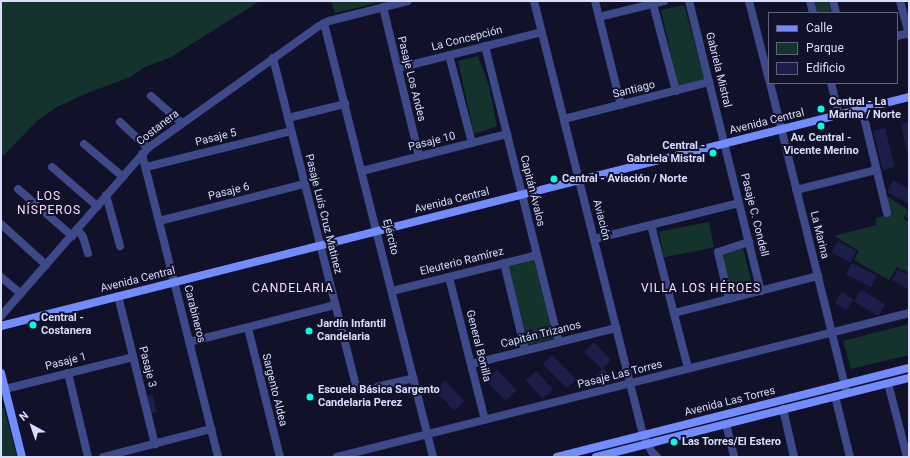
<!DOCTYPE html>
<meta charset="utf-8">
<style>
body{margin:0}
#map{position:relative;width:910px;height:458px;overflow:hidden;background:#111229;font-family:Roboto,sans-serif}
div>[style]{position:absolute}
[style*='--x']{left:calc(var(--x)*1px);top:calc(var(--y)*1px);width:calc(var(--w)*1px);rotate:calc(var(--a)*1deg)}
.green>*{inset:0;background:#14332c;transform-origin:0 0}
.building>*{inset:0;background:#1d1d4a;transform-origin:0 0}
.street>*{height:8px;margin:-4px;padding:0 4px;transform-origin:4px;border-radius:4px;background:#3d4988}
.secondary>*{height:8px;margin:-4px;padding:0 4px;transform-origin:4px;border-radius:4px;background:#728cfd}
.dots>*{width:11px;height:11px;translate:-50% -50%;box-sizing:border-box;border:2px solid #111229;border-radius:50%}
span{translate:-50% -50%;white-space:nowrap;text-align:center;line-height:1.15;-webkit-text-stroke:4px #111229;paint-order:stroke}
.street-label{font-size:11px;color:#daddfe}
.poi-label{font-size:11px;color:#daddfe;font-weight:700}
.left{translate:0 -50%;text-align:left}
.right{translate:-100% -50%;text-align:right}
.neighbourhood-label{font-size:12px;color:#fedcf9;letter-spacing:1px}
.frame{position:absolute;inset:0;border:2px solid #daddfe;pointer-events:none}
.legend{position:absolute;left:768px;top:12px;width:130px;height:72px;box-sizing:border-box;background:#111229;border:1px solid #61637e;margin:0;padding:5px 7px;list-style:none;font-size:12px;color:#daddfe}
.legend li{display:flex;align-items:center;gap:8px;height:20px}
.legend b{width:20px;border:1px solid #61637e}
.north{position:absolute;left:12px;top:406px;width:40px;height:40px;-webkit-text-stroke:3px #111229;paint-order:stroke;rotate:320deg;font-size:11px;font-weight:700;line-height:16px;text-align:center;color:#daddfe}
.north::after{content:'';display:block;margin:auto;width:14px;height:18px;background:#daddfe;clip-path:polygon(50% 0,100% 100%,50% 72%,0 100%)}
</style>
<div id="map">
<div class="green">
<i style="clip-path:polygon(1px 1px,260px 1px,171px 57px,145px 67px,130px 77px,85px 94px,57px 107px,38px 120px,1px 158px)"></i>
<i style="clip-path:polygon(331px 1px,385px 1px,335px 13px)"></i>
<i style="clip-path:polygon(813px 1px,828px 1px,831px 13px,816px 13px)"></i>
<i style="clip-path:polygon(684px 5px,705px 79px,678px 86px,661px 10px)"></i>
<i style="clip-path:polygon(478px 56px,489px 86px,497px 126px,474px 134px,458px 61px)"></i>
<i style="clip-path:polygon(887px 196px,908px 210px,903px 218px,909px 222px,909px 273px,897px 267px,889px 280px,854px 260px,859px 251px,834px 236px,876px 225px,876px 218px,890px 214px)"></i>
<i style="left:709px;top:222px;width:26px;height:51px;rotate:79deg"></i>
<i style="left:743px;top:248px;width:40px;height:22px;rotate:76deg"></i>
<i style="left:534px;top:260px;width:81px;height:26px;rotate:76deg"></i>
<i style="clip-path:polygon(909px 324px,909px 355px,851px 369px,843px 341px)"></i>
<i style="clip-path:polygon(1px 408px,4px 408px,17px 457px,1px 457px)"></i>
</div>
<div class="building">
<i style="clip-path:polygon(909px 122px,909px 157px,908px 157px,901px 124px)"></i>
<i style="left:885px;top:128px;width:40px;height:12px;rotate:76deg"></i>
<i style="clip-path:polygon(893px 180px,909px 189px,909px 204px,887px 192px)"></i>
<i style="clip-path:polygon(909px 210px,909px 220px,904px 217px)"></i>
<i style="left:838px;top:241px;width:21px;height:13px;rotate:29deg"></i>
<i style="left:852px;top:263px;width:28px;height:13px;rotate:27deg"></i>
<i style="clip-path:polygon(898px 269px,909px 275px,909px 290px,892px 280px)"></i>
<i style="left:861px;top:290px;width:28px;height:14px;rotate:30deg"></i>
<i style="left:842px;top:292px;width:14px;height:13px;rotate:34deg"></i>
<i style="clip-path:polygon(594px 342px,611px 360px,603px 368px,611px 377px,602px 386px,593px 378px,602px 369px,584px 352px)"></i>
<i style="left:552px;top:355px;width:34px;height:13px;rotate:45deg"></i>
<i style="left:497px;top:370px;width:28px;height:15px;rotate:46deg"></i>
<i style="left:536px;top:371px;width:25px;height:14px;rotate:47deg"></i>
<i style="left:445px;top:381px;width:28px;height:14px;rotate:46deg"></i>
<i style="clip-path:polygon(153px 395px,157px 412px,148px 414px,145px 396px)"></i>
</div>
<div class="street">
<i style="--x:534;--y:1;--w:447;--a:75.9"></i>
<i style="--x:643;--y:435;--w:19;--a:62"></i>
<i style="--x:652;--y:452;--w:7;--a:45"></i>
<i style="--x:595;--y:1;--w:107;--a:76"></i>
<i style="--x:689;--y:1;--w:299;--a:76.1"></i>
<i style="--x:749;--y:1;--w:81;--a:75.8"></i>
<i style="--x:810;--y:1;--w:12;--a:76"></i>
<i style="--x:833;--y:1;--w:12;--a:76"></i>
<i style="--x:900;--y:1;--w:35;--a:75"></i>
<i style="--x:653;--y:4;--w:90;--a:75.2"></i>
<i style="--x:383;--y:7;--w:153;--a:76.4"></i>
<i style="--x:599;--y:17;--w:67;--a:-13.8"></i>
<i style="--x:324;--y:23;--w:447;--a:75.9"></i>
<i style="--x:897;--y:36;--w:12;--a:-14"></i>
<i style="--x:485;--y:46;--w:305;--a:76"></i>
<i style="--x:449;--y:55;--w:91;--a:75.4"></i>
<i style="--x:273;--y:58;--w:339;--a:75.8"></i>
<i style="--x:356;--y:387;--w:9;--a:21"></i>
<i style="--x:364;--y:390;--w:51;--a:-13.5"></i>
<i style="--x:398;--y:68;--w:148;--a:-14"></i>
<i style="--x:770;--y:83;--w:319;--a:76.1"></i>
<i style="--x:831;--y:83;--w:33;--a:76"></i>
<i style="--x:151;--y:96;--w:41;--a:41.1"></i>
<i style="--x:862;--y:109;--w:107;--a:76.5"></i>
<i style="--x:288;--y:118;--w:59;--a:-13.8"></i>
<i style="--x:564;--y:119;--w:150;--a:-14.3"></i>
<i style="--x:120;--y:122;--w:38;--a:43"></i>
<i style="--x:84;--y:144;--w:51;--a:40.2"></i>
<i style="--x:142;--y:154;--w:312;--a:75.9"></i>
<i style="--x:52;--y:167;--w:60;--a:40.9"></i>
<i style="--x:146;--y:167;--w:149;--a:-13.9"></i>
<i style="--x:362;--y:171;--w:150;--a:-14.3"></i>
<i style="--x:18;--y:189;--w:72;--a:41"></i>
<i style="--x:796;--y:190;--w:82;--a:-14"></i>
<i style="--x:106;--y:195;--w:53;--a:74.6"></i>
<i style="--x:159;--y:221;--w:150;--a:-14.3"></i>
<i style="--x:1;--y:224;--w:61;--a:42.3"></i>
<i style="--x:651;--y:225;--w:148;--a:75.5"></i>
<i style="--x:77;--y:229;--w:10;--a:53"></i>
<i style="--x:83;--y:237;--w:17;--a:73"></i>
<i style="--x:594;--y:239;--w:149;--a:-13.9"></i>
<i style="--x:504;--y:263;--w:89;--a:76.4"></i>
<i style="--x:1;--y:277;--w:26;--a:40"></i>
<i style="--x:449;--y:277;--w:147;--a:75.9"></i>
<i style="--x:392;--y:291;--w:149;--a:-13.9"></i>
<i style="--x:118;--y:296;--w:153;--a:76"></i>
<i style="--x:729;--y:299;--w:48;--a:-103.2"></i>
<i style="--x:718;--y:252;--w:33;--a:-18"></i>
<i style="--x:674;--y:313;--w:149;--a:-14.4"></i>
<i style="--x:1;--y:316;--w:223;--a:-48.8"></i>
<i style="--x:148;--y:148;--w:210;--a:-35.5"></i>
<i style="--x:319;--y:26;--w:11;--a:-27"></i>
<i style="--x:329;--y:21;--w:81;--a:-14.2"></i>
<i style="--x:248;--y:328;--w:133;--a:76.1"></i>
<i style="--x:189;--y:342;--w:151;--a:-14.2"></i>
<i style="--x:471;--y:364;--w:150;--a:-13.9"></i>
<i style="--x:68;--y:373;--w:86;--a:76.6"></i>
<i style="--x:888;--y:383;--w:76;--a:75.6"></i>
<i style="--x:5;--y:389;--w:132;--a:-14"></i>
<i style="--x:835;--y:396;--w:63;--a:76.2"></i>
<i style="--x:783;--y:409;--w:49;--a:77.1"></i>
<i style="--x:726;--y:424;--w:34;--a:76"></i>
<i style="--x:103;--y:457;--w:112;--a:-14.5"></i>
<i style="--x:337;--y:457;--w:590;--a:-14.13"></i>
</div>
<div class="secondary">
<i style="--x:1;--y:326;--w:936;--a:-14.15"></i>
<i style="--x:1;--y:373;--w:87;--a:76"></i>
<i style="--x:557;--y:457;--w:363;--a:-14.2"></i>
<i style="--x:596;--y:457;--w:323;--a:-14.2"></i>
</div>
<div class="dots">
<i style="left:821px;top:109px;background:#09fbe1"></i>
<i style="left:821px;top:126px;background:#09fbe1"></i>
<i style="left:713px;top:153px;background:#09fbe1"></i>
<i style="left:554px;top:179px;background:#09fbe1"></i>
<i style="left:33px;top:325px;background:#09fbe1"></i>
<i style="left:309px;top:331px;background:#09fbe1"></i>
<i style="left:310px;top:397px;background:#09fbe1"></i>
<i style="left:674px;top:442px;background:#09fbe1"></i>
</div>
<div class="street-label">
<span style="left:467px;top:39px;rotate:-14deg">La Concepción</span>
<span style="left:718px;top:70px;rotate:76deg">Gabriela Mistral</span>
<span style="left:411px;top:79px;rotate:76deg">Pasaje Los Andes</span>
<span style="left:634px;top:90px;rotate:-14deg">Santiago</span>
<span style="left:767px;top:122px;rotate:-14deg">Avenida Central</span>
<span style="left:158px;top:128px;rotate:-38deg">Costanera</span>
<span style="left:216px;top:138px;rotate:-14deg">Pasaje 5</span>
<span style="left:432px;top:142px;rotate:-14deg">Pasaje 10</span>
<span style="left:532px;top:191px;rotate:76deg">Capitán Ávalos</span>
<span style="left:229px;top:192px;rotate:-14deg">Pasaje 6</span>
<span style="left:452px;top:201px;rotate:-14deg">Avenida Central</span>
<span style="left:323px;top:214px;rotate:76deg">Pasaje Luís Cruz Matinez</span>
<span style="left:754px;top:215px;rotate:76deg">Pasaje C. Condell</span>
<span style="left:601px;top:220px;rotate:76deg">Aviación</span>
<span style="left:819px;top:235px;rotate:76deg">La Marina</span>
<span style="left:390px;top:237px;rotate:76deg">Ejército</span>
<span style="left:462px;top:262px;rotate:-14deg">Eleuterio Ramírez</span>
<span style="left:138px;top:280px;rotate:-14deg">Avenida Central</span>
<span style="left:194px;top:314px;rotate:76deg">Carabineros</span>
<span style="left:541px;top:335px;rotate:-14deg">Capitán Trizanos</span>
<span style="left:478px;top:346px;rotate:76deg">General Bonilla</span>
<span style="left:66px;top:362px;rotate:-14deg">Pasaje 1</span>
<span style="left:147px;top:367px;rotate:76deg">Pasaje 3</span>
<span style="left:620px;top:375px;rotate:-14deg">Pasaje Las Torres</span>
<span style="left:274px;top:390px;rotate:76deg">Sargento Aldea</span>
<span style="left:730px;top:402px;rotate:-14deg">Avenida Las Torres</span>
</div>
<div class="poi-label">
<span class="left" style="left:829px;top:109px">Central - La<br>Marina / Norte</span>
<span style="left:821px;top:145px">Av. Central -<br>Vicente Merino</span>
<span class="right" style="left:705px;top:153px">Central -<br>Gabriela Mistral</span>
<span class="left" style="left:562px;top:179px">Central - Aviación / Norte</span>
<span class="left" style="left:41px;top:325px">Central -<br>Costanera</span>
<span class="left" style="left:317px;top:331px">Jardín Infantil<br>Candelaria</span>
<span class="left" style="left:318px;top:397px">Escuela Básica Sargento<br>Candelaria Perez</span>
<span class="left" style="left:682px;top:442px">Las Torres/El Estero</span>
</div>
<div class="neighbourhood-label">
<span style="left:49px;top:204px">LOS<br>NÍSPEROS</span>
<span style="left:293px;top:289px">CANDELARIA</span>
<span style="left:701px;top:289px">VILLA LOS HÉROES</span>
</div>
<div class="frame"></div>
<ul class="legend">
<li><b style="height:5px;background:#728cfd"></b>Calle</li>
<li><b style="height:11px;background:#14332c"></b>Parque</li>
<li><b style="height:11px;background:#1d1d4a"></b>Edificio</li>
</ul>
<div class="north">N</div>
</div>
